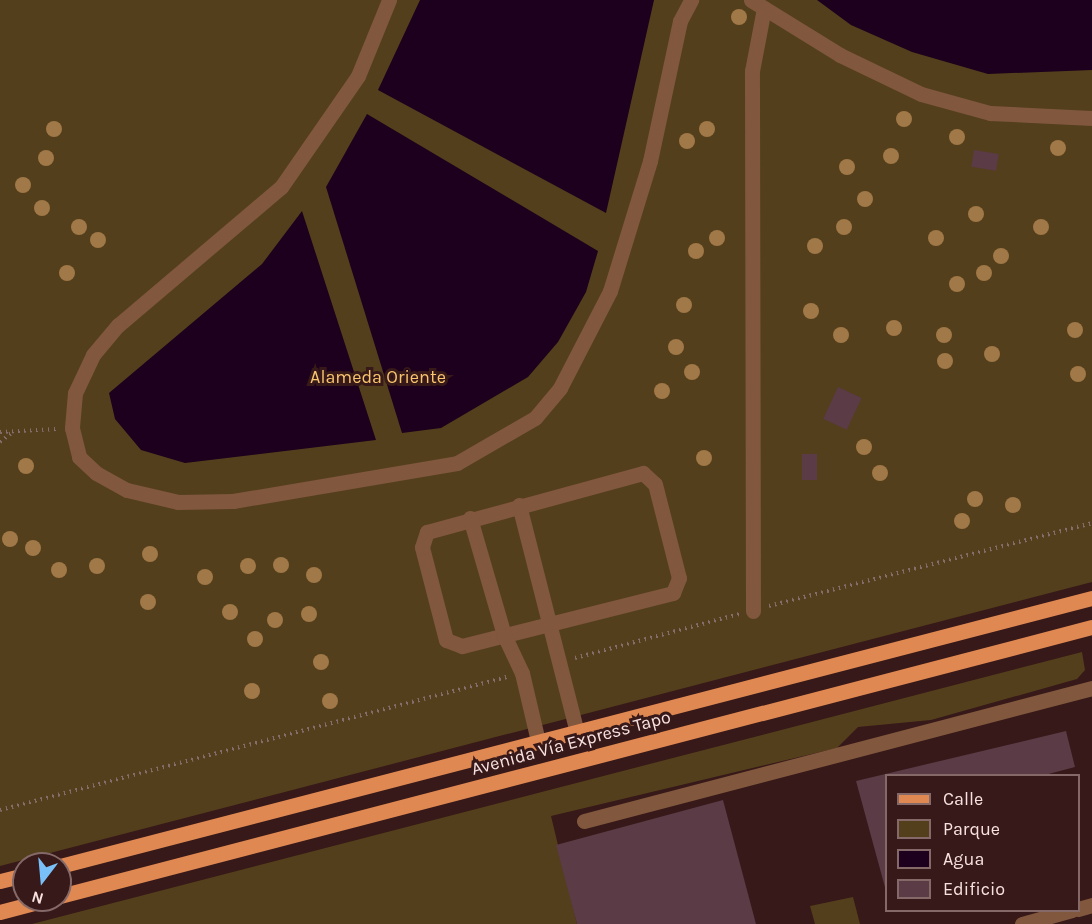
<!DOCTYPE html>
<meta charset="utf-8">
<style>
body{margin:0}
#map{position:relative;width:1092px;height:924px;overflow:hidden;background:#361918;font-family:Karla,sans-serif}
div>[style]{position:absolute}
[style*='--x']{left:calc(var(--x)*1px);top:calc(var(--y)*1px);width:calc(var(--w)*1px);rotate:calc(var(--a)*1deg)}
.green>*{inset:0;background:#533f1c}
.water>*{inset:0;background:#1c001d}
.building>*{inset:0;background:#5a3b46;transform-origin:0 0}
.path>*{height:4px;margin-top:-2px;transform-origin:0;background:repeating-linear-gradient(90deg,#866c6b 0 1.5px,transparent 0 6px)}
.minor>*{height:15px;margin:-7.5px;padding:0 7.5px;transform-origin:7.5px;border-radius:7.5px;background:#81573e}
.major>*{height:15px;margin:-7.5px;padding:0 7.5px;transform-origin:7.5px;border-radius:7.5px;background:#e08852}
.trees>*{width:16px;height:16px;margin:-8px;border-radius:50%;background:#a17847}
span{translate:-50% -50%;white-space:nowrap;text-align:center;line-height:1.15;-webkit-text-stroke:6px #361918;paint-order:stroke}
.park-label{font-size:18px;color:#f9c56e}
.street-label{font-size:18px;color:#f8e2e1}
.legend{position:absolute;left:885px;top:774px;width:195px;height:138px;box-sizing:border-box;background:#361918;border:2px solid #846968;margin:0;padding:8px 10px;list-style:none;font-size:18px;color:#f8e2e1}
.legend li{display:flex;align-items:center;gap:12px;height:30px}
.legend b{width:30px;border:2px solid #846968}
.north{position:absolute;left:12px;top:852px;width:60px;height:60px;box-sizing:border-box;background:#361918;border:2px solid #846968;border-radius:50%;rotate:196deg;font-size:16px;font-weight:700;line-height:24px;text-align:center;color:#f8e2e1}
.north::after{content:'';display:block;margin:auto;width:21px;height:27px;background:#79bff8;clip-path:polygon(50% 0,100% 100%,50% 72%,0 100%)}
</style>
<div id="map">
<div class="green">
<i style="clip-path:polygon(0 0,1092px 0,1092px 582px,0 866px)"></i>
<i style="clip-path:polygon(1082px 652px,1085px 670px,1077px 679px,931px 720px,858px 727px,837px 748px,551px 816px,577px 924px,32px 924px)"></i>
<i style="clip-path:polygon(853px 897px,860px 924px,815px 924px,810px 906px)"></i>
</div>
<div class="water">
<i style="clip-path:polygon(420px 0,654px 0,606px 213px,378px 90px)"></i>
<i style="clip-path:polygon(817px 0,1092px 0,1092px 70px,988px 74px,912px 52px,851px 25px)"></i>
<i style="clip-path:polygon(367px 114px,598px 251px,586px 292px,558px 342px,528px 377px,441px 428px,402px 433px,326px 187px)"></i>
<i style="clip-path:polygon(302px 211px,376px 440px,185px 463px,141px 450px,115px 419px,109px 393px,262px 264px)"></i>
</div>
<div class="building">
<i style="left:974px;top:150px;width:25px;height:17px;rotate:9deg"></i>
<i style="left:838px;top:387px;width:26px;height:35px;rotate:25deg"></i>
<i style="left:802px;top:454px;width:15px;height:26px"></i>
<i style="clip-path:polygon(1066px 731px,1075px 767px,1041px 776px,886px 776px,886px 891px,856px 781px)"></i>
<i style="clip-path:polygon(723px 800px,756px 924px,577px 924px,556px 845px)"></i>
</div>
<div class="path">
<i style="--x:0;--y:432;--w:56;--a:-3.1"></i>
<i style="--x:0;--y:442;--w:16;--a:-38"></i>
<i style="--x:769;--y:606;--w:333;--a:-14.4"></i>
<i style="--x:575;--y:658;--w:170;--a:-15"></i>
<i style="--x:0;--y:810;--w:524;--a:-14.7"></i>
</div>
<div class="minor">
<i style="--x:389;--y:0;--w:82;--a:112.2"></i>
<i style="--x:358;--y:76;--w:135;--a:124.7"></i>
<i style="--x:281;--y:187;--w:214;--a:139.7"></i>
<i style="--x:118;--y:325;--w:39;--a:130"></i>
<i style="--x:93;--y:355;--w:42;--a:115.3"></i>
<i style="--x:75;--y:393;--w:35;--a:95"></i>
<i style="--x:72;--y:428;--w:30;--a:76"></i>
<i style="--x:79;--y:457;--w:23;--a:43"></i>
<i style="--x:96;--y:473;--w:35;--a:29"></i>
<i style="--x:127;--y:490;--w:52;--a:13.2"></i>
<i style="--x:178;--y:502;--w:55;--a:-1"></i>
<i style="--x:233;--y:501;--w:227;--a:-9.6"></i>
<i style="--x:457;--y:463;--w:90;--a:-30"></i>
<i style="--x:535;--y:418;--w:39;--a:-50"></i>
<i style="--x:560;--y:388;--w:109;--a:-62.7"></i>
<i style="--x:610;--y:291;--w:136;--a:-72.9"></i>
<i style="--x:650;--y:161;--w:143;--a:-77.9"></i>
<i style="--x:680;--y:21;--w:24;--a:-62"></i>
<i style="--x:751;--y:0;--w:105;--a:31.7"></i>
<i style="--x:840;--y:55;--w:90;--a:25.7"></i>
<i style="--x:921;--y:94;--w:72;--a:15.4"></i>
<i style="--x:990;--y:113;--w:102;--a:2.8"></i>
<i style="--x:643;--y:473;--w:16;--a:43"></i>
<i style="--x:655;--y:484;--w:97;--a:75.7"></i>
<i style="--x:679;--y:578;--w:16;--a:112"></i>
<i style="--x:673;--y:593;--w:218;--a:165.9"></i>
<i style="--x:462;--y:646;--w:17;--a:-159"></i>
<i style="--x:446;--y:640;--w:96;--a:-104.5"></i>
<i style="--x:422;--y:547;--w:16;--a:-72"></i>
<i style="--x:427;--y:532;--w:224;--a:-15.3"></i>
<i style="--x:519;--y:505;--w:234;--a:75.7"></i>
<i style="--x:470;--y:518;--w:122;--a:73.8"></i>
<i style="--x:504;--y:635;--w:42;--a:64.7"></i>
<i style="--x:522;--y:673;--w:70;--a:76.8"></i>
<i style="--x:753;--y:611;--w:540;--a:-90.11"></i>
<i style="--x:752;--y:71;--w:64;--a:-79.2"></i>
<i style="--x:584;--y:821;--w:525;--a:-14.67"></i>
<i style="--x:1078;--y:909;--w:15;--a:-16"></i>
<i style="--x:1022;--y:924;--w:52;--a:-15.6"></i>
</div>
<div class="major">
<i style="--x:60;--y:866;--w:1066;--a:-14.56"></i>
<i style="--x:0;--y:881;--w:25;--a:-14"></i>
<i style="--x:60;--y:896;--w:1066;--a:-14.61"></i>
<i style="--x:0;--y:912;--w:47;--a:-14.9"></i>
</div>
<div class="trees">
<i style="left:739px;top:17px"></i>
<i style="left:904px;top:119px"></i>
<i style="left:54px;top:129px"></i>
<i style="left:707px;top:129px"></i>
<i style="left:957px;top:137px"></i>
<i style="left:687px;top:141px"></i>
<i style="left:1058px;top:148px"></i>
<i style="left:891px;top:156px"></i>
<i style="left:46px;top:158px"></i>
<i style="left:847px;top:167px"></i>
<i style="left:23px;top:185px"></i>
<i style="left:865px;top:199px"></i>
<i style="left:42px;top:208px"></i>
<i style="left:976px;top:214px"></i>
<i style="left:79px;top:227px"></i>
<i style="left:844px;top:227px"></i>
<i style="left:1041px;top:227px"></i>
<i style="left:717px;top:238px"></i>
<i style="left:936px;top:238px"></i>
<i style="left:98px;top:240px"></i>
<i style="left:815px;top:246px"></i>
<i style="left:696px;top:251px"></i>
<i style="left:1001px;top:256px"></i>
<i style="left:67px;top:273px"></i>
<i style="left:984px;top:273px"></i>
<i style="left:957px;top:284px"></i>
<i style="left:684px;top:305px"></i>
<i style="left:811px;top:311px"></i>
<i style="left:894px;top:328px"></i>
<i style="left:1075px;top:330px"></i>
<i style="left:841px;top:335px"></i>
<i style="left:944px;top:335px"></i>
<i style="left:676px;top:347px"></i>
<i style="left:992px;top:354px"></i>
<i style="left:945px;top:361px"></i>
<i style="left:692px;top:372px"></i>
<i style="left:1078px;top:374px"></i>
<i style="left:662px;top:391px"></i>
<i style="left:864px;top:447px"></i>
<i style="left:704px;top:458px"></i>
<i style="left:26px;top:466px"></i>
<i style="left:880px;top:473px"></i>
<i style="left:975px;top:499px"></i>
<i style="left:1013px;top:505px"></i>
<i style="left:962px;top:521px"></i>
<i style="left:10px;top:539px"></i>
<i style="left:33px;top:548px"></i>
<i style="left:150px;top:554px"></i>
<i style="left:281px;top:565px"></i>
<i style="left:97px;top:566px"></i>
<i style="left:248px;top:566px"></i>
<i style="left:59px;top:570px"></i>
<i style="left:314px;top:575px"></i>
<i style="left:205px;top:577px"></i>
<i style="left:148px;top:602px"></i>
<i style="left:230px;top:612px"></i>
<i style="left:309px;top:614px"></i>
<i style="left:275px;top:620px"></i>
<i style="left:255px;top:639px"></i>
<i style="left:321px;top:662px"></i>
<i style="left:252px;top:691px"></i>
<i style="left:330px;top:701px"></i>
</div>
<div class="park-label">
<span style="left:378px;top:377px">Alameda Oriente</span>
</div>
<div class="street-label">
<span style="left:571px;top:743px;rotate:-15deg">Avenida Vía Express Tapo</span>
</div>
<ul class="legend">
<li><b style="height:8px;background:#e08852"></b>Calle</li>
<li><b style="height:16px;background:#533f1c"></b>Parque</li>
<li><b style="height:16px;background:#1c001d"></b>Agua</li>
<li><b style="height:16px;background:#5a3b46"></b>Edificio</li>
</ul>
<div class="north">N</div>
</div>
